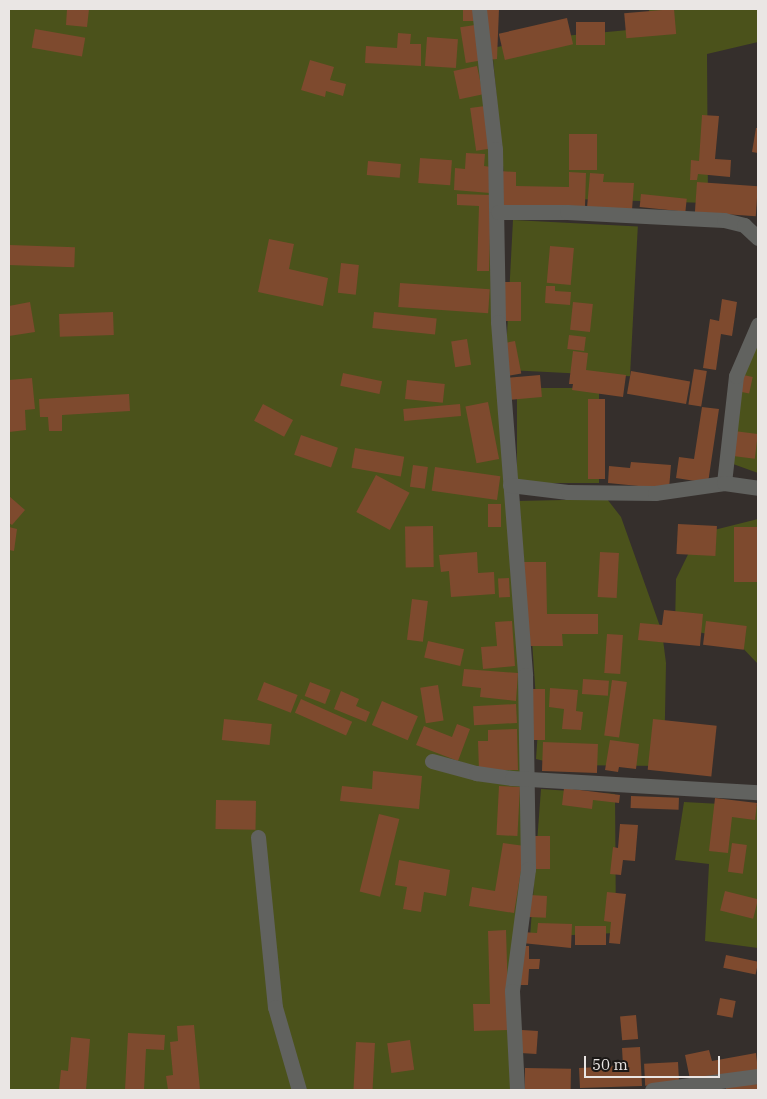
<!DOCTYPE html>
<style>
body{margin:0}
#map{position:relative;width:767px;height:1099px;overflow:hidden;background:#352f2c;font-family:"IBM Plex Serif",serif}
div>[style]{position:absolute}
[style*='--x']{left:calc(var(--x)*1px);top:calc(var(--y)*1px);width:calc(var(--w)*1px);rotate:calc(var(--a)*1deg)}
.green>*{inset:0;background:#4b521b;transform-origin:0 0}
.building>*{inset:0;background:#7e4a2e;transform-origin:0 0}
.minor>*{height:15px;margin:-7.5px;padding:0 7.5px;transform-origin:7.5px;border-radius:7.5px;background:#61625f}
span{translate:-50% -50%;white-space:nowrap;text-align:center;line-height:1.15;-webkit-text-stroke:4px #1b1816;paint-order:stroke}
.frame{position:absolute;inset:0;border:10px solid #eae6e4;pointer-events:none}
.scale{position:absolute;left:584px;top:1056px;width:136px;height:22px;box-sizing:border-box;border:2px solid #eae6e4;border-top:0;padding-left:6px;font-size:15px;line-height:18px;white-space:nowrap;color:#eae6e4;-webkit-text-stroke:4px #1b1816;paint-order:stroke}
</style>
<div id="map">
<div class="green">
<i style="clip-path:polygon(9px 9px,481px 9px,532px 782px,516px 938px,515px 1090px,9px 1090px)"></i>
<i style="clip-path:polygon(649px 9px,758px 9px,758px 42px,707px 54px,708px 203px,506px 197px,492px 48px,542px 38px,650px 28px)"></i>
<i style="left:513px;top:220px;width:125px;height:150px;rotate:3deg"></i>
<i style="clip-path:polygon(758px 337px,758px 473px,722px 460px,737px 366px)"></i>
<i style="left:517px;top:388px;width:82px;height:95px"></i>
<i style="clip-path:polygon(607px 499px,621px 517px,662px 632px,666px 663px,664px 766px,561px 765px,536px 759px,538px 730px,530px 610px,517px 501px)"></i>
<i style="clip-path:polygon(758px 519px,758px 664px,735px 640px,675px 627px,676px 579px,698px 534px)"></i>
<i style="clip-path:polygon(541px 789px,615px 794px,616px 933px,530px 937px)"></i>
<i style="clip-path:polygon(684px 802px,758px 806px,758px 948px,705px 941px,709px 864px,675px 860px)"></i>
</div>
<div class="building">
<i style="clip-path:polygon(67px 9px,89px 9px,87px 27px,66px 25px)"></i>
<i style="left:463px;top:9px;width:12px;height:12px"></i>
<i style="clip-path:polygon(485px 9px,499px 9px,497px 59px,486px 60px)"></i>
<i style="left:674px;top:9px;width:25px;height:50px;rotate:85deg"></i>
<i style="left:567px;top:18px;width:27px;height:70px;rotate:77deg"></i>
<i style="left:576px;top:22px;width:29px;height:23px"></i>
<i style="left:475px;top:25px;width:36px;height:15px;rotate:81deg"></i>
<i style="left:35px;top:29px;width:51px;height:19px;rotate:10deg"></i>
<i style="clip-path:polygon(398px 33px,411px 34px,410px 44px,421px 44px,421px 66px,365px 63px,366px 46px,397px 48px)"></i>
<i style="left:427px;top:37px;width:31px;height:29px;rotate:4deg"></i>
<i style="clip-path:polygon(310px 60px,334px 67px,330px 80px,346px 84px,343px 96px,326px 91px,325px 97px,301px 90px)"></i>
<i style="left:477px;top:66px;width:29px;height:24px;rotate:78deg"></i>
<i style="left:485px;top:106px;width:43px;height:15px;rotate:82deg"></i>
<i style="clip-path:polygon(702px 115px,719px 116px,715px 159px,731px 160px,730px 177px,698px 174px,697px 180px,690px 180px,691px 160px,699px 161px)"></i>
<i style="clip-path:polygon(756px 128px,758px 128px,758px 153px,752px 152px)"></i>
<i style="left:569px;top:134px;width:28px;height:36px"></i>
<i style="clip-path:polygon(466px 153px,485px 154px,484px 166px,491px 167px,490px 193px,454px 190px,455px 168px,465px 169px)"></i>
<i style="left:420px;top:158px;width:32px;height:25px;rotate:4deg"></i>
<i style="left:368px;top:161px;width:33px;height:14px;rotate:5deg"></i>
<i style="clip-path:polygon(500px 171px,516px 172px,516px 186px,569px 187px,569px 172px,586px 173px,585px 207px,499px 205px)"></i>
<i style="clip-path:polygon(590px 173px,604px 174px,603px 182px,634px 183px,632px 210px,587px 208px)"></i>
<i style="left:697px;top:182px;width:61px;height:30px;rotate:4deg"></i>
<i style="clip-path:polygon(457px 194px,491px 195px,489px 271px,477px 271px,479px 206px,457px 205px)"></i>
<i style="left:641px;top:194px;width:46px;height:13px;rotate:6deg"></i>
<i style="clip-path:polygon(269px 239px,294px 244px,289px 269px,328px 278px,323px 306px,258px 292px)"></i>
<i style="left:9px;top:245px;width:66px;height:20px;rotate:2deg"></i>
<i style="left:550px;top:246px;width:24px;height:37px;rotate:5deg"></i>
<i style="left:341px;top:263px;width:18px;height:30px;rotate:6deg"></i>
<i style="left:503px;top:282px;width:18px;height:39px"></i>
<i style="left:400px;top:283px;width:90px;height:24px;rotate:4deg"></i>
<i style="clip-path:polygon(546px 286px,555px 286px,555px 291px,571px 292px,570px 305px,545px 303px)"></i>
<i style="clip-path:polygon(722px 299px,737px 302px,732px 336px,721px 334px,716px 370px,703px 368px,710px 319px,719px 321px)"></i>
<i style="clip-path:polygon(30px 302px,35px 332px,9px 336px,9px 306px)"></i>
<i style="left:573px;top:302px;width:20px;height:28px;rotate:6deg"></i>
<i style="left:113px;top:312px;width:23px;height:54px;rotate:88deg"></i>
<i style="left:374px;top:312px;width:63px;height:16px;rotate:6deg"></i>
<i style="left:569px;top:335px;width:17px;height:14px;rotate:7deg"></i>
<i style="left:467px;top:339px;width:26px;height:16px;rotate:81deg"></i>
<i style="left:515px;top:341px;width:33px;height:13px;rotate:79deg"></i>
<i style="clip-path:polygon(573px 351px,588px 353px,586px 370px,626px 375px,623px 397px,572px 390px,573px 384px,569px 384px)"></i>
<i style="left:694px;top:369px;width:13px;height:36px;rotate:9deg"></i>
<i style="left:631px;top:371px;width:60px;height:23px;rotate:10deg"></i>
<i style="left:343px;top:373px;width:40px;height:13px;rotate:12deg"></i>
<i style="left:739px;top:374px;width:14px;height:17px;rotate:12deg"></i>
<i style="left:540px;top:375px;width:22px;height:34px;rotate:85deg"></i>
<i style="clip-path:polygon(32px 378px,35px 409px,25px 410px,26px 430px,9px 432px,9px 380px)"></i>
<i style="left:407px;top:380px;width:38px;height:19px;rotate:6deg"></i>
<i style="clip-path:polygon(129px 394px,130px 411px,62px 415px,62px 431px,49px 431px,48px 417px,40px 417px,39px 399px)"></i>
<i style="left:588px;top:399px;width:17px;height:80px"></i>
<i style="left:488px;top:402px;width:58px;height:23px;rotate:79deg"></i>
<i style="left:263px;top:404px;width:34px;height:19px;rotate:28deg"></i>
<i style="left:460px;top:404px;width:12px;height:57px;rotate:85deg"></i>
<i style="clip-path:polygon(702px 407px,719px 409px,708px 483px,676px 478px,679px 457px,694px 459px)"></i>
<i style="left:734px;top:431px;width:24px;height:25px;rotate:7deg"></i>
<i style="left:301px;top:435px;width:39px;height:21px;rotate:19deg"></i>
<i style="left:355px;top:448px;width:50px;height:20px;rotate:10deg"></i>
<i style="clip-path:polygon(631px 462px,671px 465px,669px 489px,608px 483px,609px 466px,630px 468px)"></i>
<i style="left:413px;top:465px;width:15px;height:22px;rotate:8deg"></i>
<i style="left:435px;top:467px;width:66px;height:24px;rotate:8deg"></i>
<i style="left:376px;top:475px;width:38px;height:42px;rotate:28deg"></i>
<i style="clip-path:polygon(9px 496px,25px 510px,12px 525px,9px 523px)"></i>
<i style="left:488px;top:504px;width:13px;height:23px"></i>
<i style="left:678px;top:524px;width:39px;height:30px;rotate:3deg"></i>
<i style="left:433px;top:526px;width:41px;height:28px;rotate:89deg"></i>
<i style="clip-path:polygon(9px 527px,17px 529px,14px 551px,9px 550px)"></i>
<i style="left:734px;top:527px;width:24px;height:55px"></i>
<i style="clip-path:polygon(477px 552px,478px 573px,494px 572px,495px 594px,451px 597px,449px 571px,441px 572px,439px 555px)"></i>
<i style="left:600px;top:552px;width:19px;height:45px;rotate:3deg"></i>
<i style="clip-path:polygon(523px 562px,546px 562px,547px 614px,598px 614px,598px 634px,562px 634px,563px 646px,524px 646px)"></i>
<i style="left:509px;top:578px;width:19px;height:11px;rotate:87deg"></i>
<i style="left:412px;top:599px;width:16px;height:41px;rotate:7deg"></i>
<i style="clip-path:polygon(664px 610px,703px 614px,700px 646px,638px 640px,640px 623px,662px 625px)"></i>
<i style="clip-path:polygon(512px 621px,515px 666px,483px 669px,481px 647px,497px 646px,495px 622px)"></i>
<i style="left:706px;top:621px;width:41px;height:24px;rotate:7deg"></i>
<i style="left:607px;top:634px;width:16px;height:39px;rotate:4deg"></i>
<i style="left:428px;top:641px;width:37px;height:17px;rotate:13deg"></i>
<i style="clip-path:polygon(464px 669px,518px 673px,516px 701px,480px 697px,481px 688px,462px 686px)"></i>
<i style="left:583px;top:679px;width:26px;height:15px;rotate:4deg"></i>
<i style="left:612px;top:680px;width:15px;height:56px;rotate:8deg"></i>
<i style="left:264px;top:682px;width:36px;height:19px;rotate:21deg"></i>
<i style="left:310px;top:682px;width:22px;height:15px;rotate:21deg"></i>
<i style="left:438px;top:685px;width:36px;height:18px;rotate:81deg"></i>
<i style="clip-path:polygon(550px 688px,578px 690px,576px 711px,583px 712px,581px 730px,562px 729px,564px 709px,549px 707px)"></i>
<i style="left:531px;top:689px;width:14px;height:51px"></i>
<i style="clip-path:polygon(341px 691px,359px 699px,356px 706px,370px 712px,366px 722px,334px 709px)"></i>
<i style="left:301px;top:699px;width:56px;height:15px;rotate:24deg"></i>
<i style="left:382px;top:701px;width:39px;height:26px;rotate:23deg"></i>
<i style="left:516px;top:704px;width:19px;height:43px;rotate:87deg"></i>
<i style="left:224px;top:719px;width:48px;height:21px;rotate:6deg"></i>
<i style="left:653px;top:719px;width:64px;height:51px;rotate:6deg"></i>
<i style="clip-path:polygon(457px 724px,470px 729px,458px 761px,416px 745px,424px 726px,452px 737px)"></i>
<i style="clip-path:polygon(517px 729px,518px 770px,479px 770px,478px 741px,488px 741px,488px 730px)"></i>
<i style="clip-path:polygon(610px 740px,639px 744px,636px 769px,619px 767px,618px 772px,605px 770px)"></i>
<i style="left:543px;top:742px;width:55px;height:29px;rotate:2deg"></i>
<i style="clip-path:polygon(373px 771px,422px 776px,419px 809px,340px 801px,342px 786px,372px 789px)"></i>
<i style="left:499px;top:786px;width:21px;height:49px;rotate:3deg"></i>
<i style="clip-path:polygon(564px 788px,620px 795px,619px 803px,593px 800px,592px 809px,562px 805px)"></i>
<i style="left:631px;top:796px;width:48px;height:12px;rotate:2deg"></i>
<i style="clip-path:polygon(715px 798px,757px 803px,755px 820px,732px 817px,728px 853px,709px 851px)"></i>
<i style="left:216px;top:800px;width:40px;height:29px;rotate:1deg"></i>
<i style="left:379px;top:814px;width:21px;height:80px;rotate:14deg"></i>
<i style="clip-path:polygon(620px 824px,638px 825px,635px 861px,623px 860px,621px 875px,610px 874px,613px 847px,618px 848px)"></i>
<i style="left:535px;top:836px;width:15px;height:33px"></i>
<i style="clip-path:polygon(503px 843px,525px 846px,514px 913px,469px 906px,472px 887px,495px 891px)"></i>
<i style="left:732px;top:843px;width:15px;height:29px;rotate:8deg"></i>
<i style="clip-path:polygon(399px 860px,450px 870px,446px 896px,424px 892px,421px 912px,403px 909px,407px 887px,395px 885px)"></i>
<i style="left:725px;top:891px;width:34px;height:20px;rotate:14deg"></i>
<i style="clip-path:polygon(607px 892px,626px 894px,620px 944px,609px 943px,611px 922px,604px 921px)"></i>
<i style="left:530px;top:895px;width:17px;height:22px;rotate:3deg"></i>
<i style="clip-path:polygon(538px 923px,572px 924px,571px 948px,522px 943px,522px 932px,537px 933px)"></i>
<i style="left:575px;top:926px;width:31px;height:19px"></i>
<i style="clip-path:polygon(506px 930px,509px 1030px,474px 1031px,473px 1004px,490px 1004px,488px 931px)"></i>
<i style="clip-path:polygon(519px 946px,529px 946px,529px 959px,540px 959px,539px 969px,529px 969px,528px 985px,517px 985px)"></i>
<i style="left:726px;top:955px;width:33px;height:13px;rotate:12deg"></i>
<i style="left:720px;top:998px;width:16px;height:17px;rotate:11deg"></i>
<i style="left:636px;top:1015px;width:24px;height:16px;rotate:85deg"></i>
<i style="clip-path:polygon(194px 1025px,200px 1090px,168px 1090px,166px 1076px,173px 1075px,170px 1042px,178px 1041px,177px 1026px)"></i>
<i style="left:522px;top:1030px;width:16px;height:23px;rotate:4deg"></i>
<i style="clip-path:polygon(128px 1033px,165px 1035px,164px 1050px,146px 1049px,144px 1090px,125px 1090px)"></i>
<i style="clip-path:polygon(71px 1037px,90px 1039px,86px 1090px,59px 1090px,61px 1070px,68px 1071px)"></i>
<i style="left:410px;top:1040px;width:30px;height:23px;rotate:82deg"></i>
<i style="left:356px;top:1042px;width:19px;height:48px;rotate:3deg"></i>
<i style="clip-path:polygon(640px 1047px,642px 1086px,580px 1088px,579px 1068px,623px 1066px,622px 1048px)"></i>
<i style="clip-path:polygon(709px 1050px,712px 1061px,756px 1053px,758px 1071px,691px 1084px,685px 1055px)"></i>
<i style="left:678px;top:1062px;width:22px;height:34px;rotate:87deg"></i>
<i style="left:525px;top:1068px;width:46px;height:22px;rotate:1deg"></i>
<i style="clip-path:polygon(758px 1084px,758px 1090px,726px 1090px,726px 1085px)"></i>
</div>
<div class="minor">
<i style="--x:479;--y:9;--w:141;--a:83.5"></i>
<i style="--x:495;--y:149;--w:173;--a:89"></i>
<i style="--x:498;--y:322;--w:354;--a:85.6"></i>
<i style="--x:525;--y:675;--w:194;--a:89.1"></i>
<i style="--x:528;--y:869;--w:123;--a:97.5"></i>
<i style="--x:512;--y:991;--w:99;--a:87.1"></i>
<i style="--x:498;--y:212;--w:69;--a:0"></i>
<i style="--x:567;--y:212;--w:157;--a:2.9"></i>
<i style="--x:724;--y:220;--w:21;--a:14"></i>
<i style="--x:744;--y:225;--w:19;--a:43"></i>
<i style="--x:724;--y:483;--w:108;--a:-83.6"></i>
<i style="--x:736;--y:376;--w:56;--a:-66.7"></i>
<i style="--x:510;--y:485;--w:58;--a:6.9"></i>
<i style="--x:568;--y:492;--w:87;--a:0.7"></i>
<i style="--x:655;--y:493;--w:70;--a:-8.2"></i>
<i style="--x:724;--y:483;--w:34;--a:8"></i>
<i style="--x:432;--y:761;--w:46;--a:15.3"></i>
<i style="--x:476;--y:773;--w:36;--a:8"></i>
<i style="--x:512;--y:778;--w:246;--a:3.3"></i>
<i style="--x:258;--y:837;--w:171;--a:84.3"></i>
<i style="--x:275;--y:1007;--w:86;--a:73.9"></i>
<i style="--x:652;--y:1090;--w:107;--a:-7.5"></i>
</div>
<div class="frame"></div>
<div class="scale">50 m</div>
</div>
